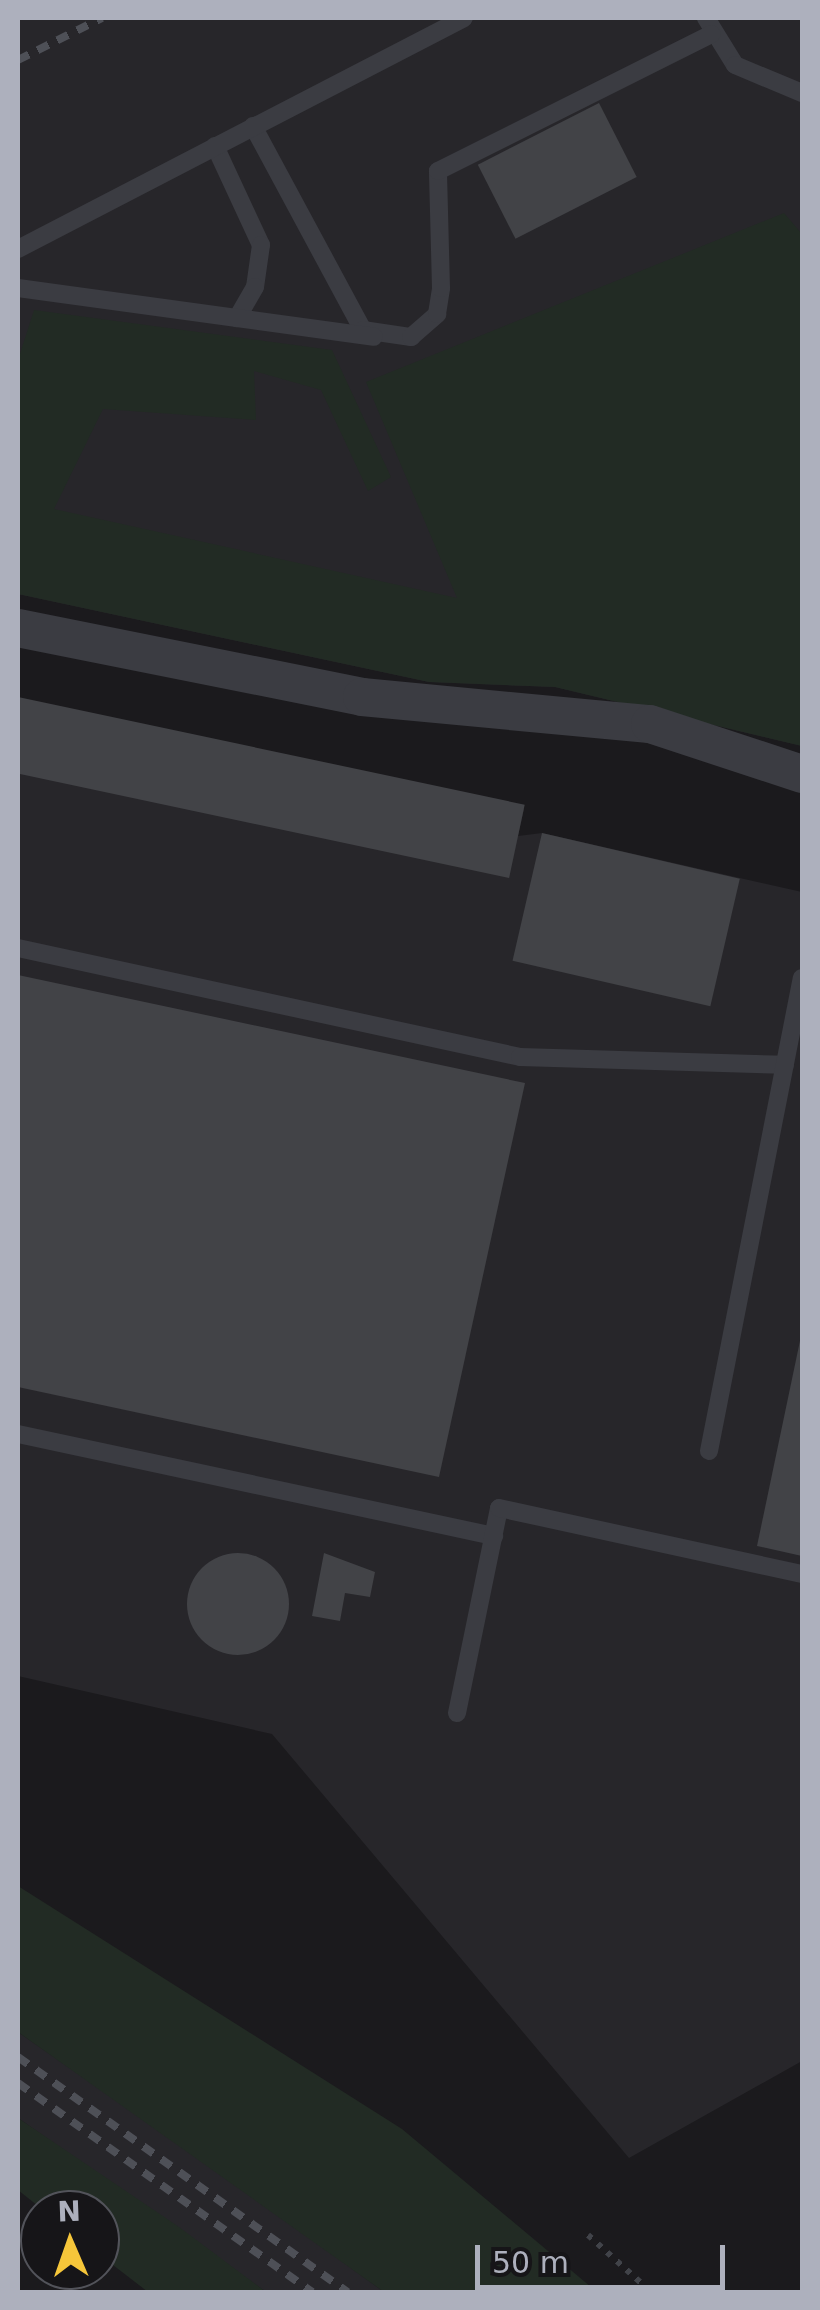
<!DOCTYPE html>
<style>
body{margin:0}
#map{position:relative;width:820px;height:2310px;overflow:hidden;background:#1b1a1d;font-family:"DejaVu Sans",sans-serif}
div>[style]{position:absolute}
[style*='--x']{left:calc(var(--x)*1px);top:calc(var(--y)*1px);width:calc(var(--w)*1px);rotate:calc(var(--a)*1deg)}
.built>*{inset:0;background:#27262a}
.green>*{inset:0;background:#222b24}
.building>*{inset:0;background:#424347;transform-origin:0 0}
.round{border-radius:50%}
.path>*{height:6px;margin-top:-3px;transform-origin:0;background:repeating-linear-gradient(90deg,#414349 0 5px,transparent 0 13px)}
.service>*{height:18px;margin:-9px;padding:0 9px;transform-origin:9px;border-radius:9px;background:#3b3c42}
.minor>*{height:38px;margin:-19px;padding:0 19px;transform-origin:19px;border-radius:19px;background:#3b3c42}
.rail>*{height:8px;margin-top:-4px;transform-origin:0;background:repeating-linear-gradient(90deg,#4e5057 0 12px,transparent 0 22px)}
span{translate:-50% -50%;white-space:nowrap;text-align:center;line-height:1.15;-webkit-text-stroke:9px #161518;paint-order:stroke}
.frame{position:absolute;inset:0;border:20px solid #adb0bd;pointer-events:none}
.north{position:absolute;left:20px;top:2190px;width:100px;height:100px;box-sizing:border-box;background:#161518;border:2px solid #52535a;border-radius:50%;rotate:358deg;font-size:28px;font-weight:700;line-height:40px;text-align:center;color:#adb0bd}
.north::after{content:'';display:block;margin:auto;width:35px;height:45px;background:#f6c63a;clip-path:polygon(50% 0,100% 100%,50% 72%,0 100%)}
.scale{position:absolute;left:475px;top:2245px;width:250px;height:45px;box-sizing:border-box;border:5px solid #adb0bd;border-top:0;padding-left:12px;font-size:30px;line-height:35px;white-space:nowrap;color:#adb0bd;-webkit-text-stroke:8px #161518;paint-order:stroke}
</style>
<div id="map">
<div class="built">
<i style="clip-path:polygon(18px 18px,802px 18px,802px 746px,555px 687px,429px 682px,18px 594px)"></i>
<i style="clip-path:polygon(18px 703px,524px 809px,518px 836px,542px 833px,802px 892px,802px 2061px,629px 2158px,272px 1734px,18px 1676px)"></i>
<i style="clip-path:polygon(18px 2032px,225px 2176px,384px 2292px,266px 2292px,18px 2118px)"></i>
</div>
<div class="green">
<i style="clip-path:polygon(784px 213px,802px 234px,802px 746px,555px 687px,429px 682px,18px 594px,18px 360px,34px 310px,332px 350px,391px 477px,368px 491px,321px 390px,254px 371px,256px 420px,103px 409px,54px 509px,457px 598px,366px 382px)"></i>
<i style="clip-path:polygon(18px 1886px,402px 2129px,597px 2292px,384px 2292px,18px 2032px)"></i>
<i style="clip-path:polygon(18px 2118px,179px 2227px,266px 2292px,148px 2292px,100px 2255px,100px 2210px,43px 2210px,18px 2190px)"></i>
</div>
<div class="building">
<i style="left:599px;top:103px;width:83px;height:136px;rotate:63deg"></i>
<i style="left:18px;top:697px;width:518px;height:75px;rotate:12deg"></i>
<i style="left:542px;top:833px;width:203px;height:131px;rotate:13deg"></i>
<i style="clip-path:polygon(18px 975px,525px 1083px,439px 1477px,18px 1387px)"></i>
<i style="clip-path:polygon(801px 1336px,802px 1337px,802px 1556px,757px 1546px)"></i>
<i style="clip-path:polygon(324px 1553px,375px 1572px,370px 1597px,345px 1593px,340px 1621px,312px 1616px)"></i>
<i class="round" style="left:187px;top:1553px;width:102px;height:102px"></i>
</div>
<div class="path">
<i style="--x:588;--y:2235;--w:85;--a:42.1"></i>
</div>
<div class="service">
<i style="--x:706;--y:18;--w:55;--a:58.3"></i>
<i style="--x:735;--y:65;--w:73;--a:22.7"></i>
<i style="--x:253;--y:126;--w:232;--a:61.7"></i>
<i style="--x:363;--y:330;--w:49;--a:8.3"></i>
<i style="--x:411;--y:337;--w:35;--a:-41"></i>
<i style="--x:437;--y:314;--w:26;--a:-81"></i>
<i style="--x:441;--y:288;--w:117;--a:-91.5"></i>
<i style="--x:438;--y:171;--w:306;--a:-26.6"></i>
<i style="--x:215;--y:146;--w:109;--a:65.1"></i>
<i style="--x:261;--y:245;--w:42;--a:98.1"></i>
<i style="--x:255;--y:287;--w:36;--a:120"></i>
<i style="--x:18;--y:249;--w:502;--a:-27.38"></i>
<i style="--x:18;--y:288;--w:359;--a:7.8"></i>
<i style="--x:18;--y:948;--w:514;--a:12.25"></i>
<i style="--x:520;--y:1057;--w:265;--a:1.7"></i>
<i style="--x:18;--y:1434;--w:487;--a:12.1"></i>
<i style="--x:709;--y:1451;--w:482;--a:-78.9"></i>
<i style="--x:457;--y:1713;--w:209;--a:-78.4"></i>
<i style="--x:499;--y:1508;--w:310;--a:12.3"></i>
</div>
<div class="minor">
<i style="--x:18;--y:628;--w:351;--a:11.3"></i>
<i style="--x:362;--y:697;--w:289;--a:5.4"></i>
<i style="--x:650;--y:724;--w:160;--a:18.2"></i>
</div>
<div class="rail">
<i style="--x:18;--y:60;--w:94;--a:-26.6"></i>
<i style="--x:18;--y:2057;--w:405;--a:35.5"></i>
<i style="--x:18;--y:2083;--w:361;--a:35.4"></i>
</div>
<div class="frame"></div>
<div class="north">N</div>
<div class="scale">50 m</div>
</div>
